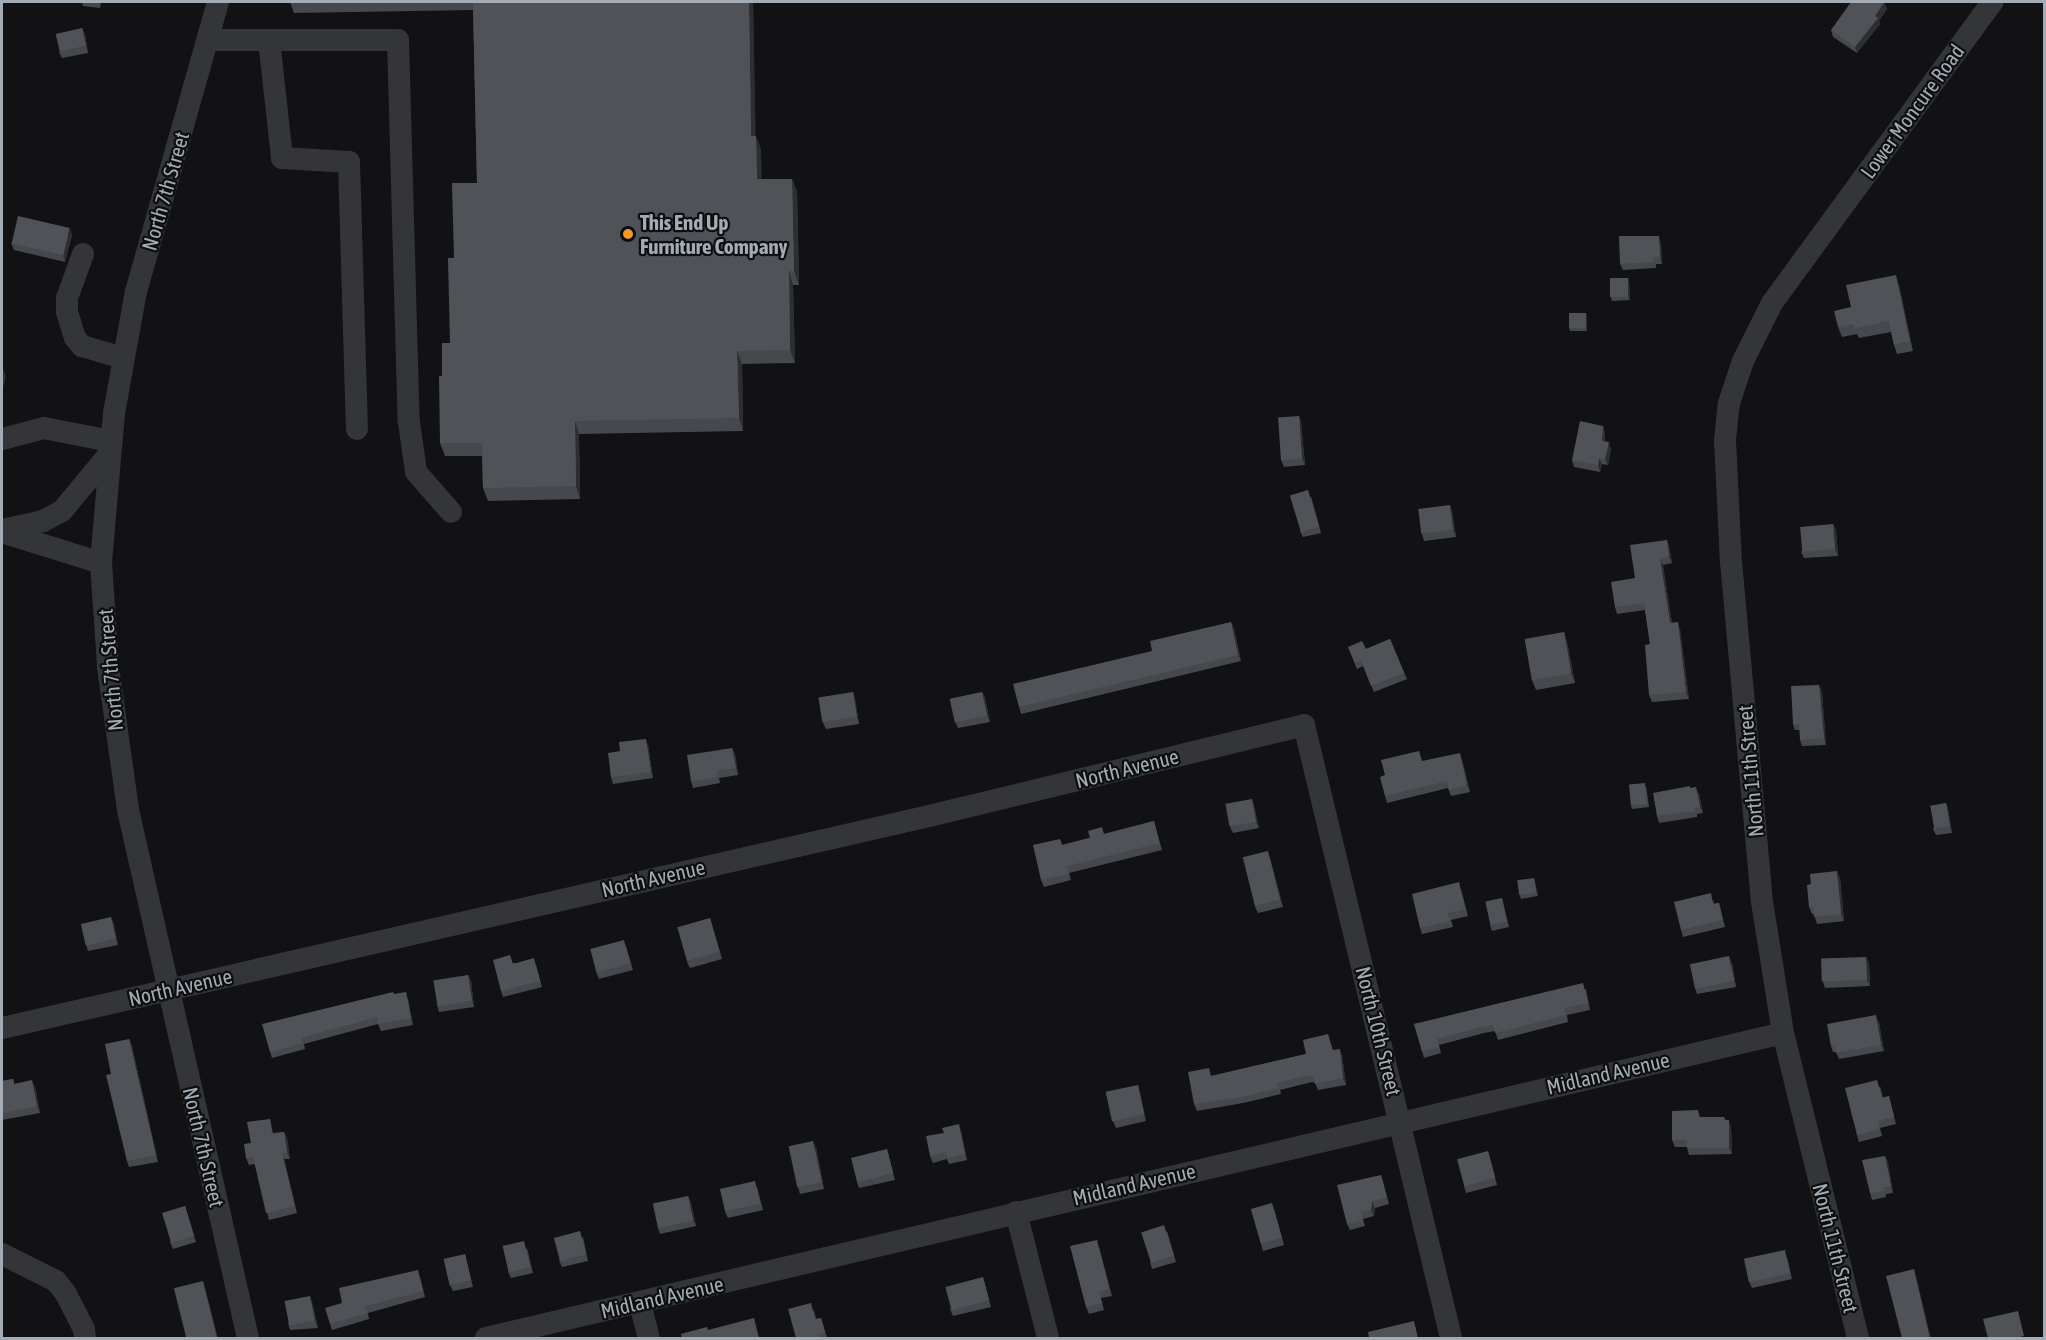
<!DOCTYPE html>
<style>
body{margin:0}
#map{position:relative;width:2046px;height:1340px;overflow:hidden;background:#121214;font-family:"Asap Condensed",sans-serif}
div>[style]{position:absolute}
[style*='--x']{left:calc(var(--x)*1px);top:calc(var(--y)*1px);width:calc(var(--w)*1px);rotate:calc(var(--a)*1deg)}
.minor>*{height:22px;margin:-11px;padding:0 11px;transform-origin:11px;border-radius:11px;background:#333539}
.wall>*{inset:0;background:#45484c}
.shaded-wall>*{inset:0;background:#2c2e31}
.building>*{inset:0;background:#4f5357;transform-origin:0 0}
.dots>*{width:16px;height:16px;translate:-50% -50%;box-sizing:border-box;border:3px solid #0d0e0f;border-radius:50%}
span{translate:-50% -50%;white-space:nowrap;text-align:center;line-height:1.15;-webkit-text-stroke:4.5px #0d0e0f;paint-order:stroke}
.street-label{font-size:21px;color:#a3abb5}
.poi-label{font-size:21px;color:#a3abb5;font-weight:700}
.left{translate:0 -50%;text-align:left}
.frame{position:absolute;inset:0;border:3px solid #a3abb5;pointer-events:none}
</style>
<div id="map">
<div class="minor">
<i style="--x:218;--y:2;--w:300;--a:105.8"></i>
<i style="--x:136;--y:291;--w:124;--a:100.2"></i>
<i style="--x:114;--y:413;--w:151;--a:95"></i>
<i style="--x:101;--y:563;--w:104;--a:86.1"></i>
<i style="--x:108;--y:667;--w:144;--a:82"></i>
<i style="--x:128;--y:810;--w:541;--a:77.2"></i>
<i style="--x:208;--y:40;--w:190;--a:0"></i>
<i style="--x:398;--y:40;--w:382;--a:88.4"></i>
<i style="--x:409;--y:422;--w:50;--a:82"></i>
<i style="--x:416;--y:472;--w:53;--a:48.8"></i>
<i style="--x:269;--y:40;--w:119;--a:83.7"></i>
<i style="--x:282;--y:158;--w:67;--a:3.4"></i>
<i style="--x:349;--y:162;--w:267;--a:88.3"></i>
<i style="--x:83;--y:254;--w:47;--a:110"></i>
<i style="--x:67;--y:298;--w:14;--a:90"></i>
<i style="--x:67;--y:312;--w:27;--a:73"></i>
<i style="--x:75;--y:338;--w:11;--a:49"></i>
<i style="--x:82;--y:346;--w:43;--a:16.3"></i>
<i style="--x:2;--y:439;--w:43;--a:-14.7"></i>
<i style="--x:44;--y:428;--w:67;--a:11.1"></i>
<i style="--x:2;--y:530;--w:42;--a:-12.4"></i>
<i style="--x:43;--y:521;--w:21;--a:-28"></i>
<i style="--x:62;--y:511;--w:75;--a:-50.4"></i>
<i style="--x:2;--y:532;--w:104;--a:17.4"></i>
<i style="--x:2;--y:1028;--w:951;--a:-12.88"></i>
<i style="--x:929;--y:816;--w:386;--a:-13.6"></i>
<i style="--x:1304;--y:725;--w:630;--a:76.51"></i>
<i style="--x:1016;--y:1212;--w:130;--a:75.7"></i>
<i style="--x:2;--y:1254;--w:60;--a:26.6"></i>
<i style="--x:56;--y:1281;--w:16;--a:52"></i>
<i style="--x:66;--y:1294;--w:39;--a:63"></i>
<i style="--x:84;--y:1329;--w:9;--a:84"></i>
<i style="--x:640;--y:1303;--w:36;--a:76"></i>
<i style="--x:486;--y:1338;--w:1332;--a:-13.23"></i>
<i style="--x:1858;--y:1338;--w:314;--a:-103.8"></i>
<i style="--x:1783;--y:1033;--w:133;--a:-99.1"></i>
<i style="--x:1762;--y:902;--w:340;--a:-95.2"></i>
<i style="--x:1731;--y:563;--w:123;--a:-92.8"></i>
<i style="--x:1725;--y:440;--w:37;--a:-84"></i>
<i style="--x:1729;--y:403;--w:44;--a:-71.6"></i>
<i style="--x:1743;--y:361;--w:65;--a:-63.4"></i>
<i style="--x:1772;--y:303;--w:373;--a:-53.8"></i>
</div>
<div class="wall">
<i style="clip-path:polygon(82px 2px,101px 2px,100px 8px,83px 6px)"></i>
<i style="clip-path:polygon(290px 2px,753px 2px,755px 136px,761px 149px,761px 179px,792px 179px,797px 192px,799px 285px,793px 285px,795px 363px,742px 364px,743px 431px,579px 434px,580px 499px,488px 501px,483px 488px,482px 456px,445px 456px,440px 443px,442px 376px,450px 343px,454px 258px,477px 183px,473px 10px,294px 13px)"></i>
<i style="clip-path:polygon(1884px 2px,1887px 9px,1879px 21px,1880px 24px,1857px 53px,1833px 37px,1831px 30px)"></i>
<i style="clip-path:polygon(82px 28px,85px 34px,88px 53px,62px 58px,59px 52px)"></i>
<i style="clip-path:polygon(72px 235px,65px 262px,14px 250px,11px 243px)"></i>
<i style="clip-path:polygon(1661px 243px,1662px 264px,1656px 264px,1656px 268px,1623px 270px,1620px 264px)"></i>
<i style="clip-path:polygon(1628px 278px,1629px 282px,1630px 300px,1612px 301px,1611px 297px)"></i>
<i style="clip-path:polygon(1899px 285px,1913px 351px,1897px 354px,1894px 345px,1891px 332px,1859px 338px,1857px 334px,1842px 337px,1838px 327px,1851px 307px)"></i>
<i style="clip-path:polygon(1587px 317px,1587px 331px,1570px 331px,1569px 328px)"></i>
<i style="clip-path:polygon(1299px 416px,1301px 422px,1305px 465px,1284px 467px,1281px 460px)"></i>
<i style="clip-path:polygon(1603px 426px,1605px 433px,1605px 441px,1611px 449px,1608px 465px,1602px 464px,1600px 472px,1574px 467px,1572px 460px)"></i>
<i style="clip-path:polygon(1311px 496px,1321px 533px,1303px 537px,1300px 531px)"></i>
<i style="clip-path:polygon(1452px 511px,1456px 537px,1424px 541px,1422px 534px)"></i>
<i style="clip-path:polygon(1833px 524px,1836px 530px,1838px 556px,1804px 558px,1801px 552px)"></i>
<i style="clip-path:polygon(1667px 540px,1669px 546px,1672px 563px,1663px 565px,1672px 623px,1680px 629px,1689px 699px,1652px 702px,1649px 695px,1650px 644px,1645px 610px,1617px 614px,1615px 607px,1635px 578px)"></i>
<i style="clip-path:polygon(1231px 622px,1234px 629px,1241px 661px,1021px 714px,1019px 707px,1152px 651px)"></i>
<i style="clip-path:polygon(1564px 632px,1567px 642px,1575px 683px,1536px 690px,1532px 680px)"></i>
<i style="clip-path:polygon(1390px 639px,1407px 679px,1374px 692px,1363px 666px,1357px 669px,1348px 647px,1366px 649px)"></i>
<i style="clip-path:polygon(1819px 685px,1822px 692px,1826px 745px,1802px 746px,1800px 740px,1800px 730px,1795px 730px,1793px 724px)"></i>
<i style="clip-path:polygon(853px 692px,855px 699px,859px 724px,826px 729px,823px 723px)"></i>
<i style="clip-path:polygon(982px 692px,985px 698px,990px 722px,958px 728px,955px 721px)"></i>
<i style="clip-path:polygon(648px 745px,653px 778px,613px 784px,611px 777px,620px 751px)"></i>
<i style="clip-path:polygon(732px 748px,735px 754px,738px 775px,719px 778px,720px 783px,693px 788px,691px 781px)"></i>
<i style="clip-path:polygon(1462px 760px,1470px 792px,1451px 796px,1448px 788px,1387px 803px,1385px 796px,1423px 761px)"></i>
<i style="clip-path:polygon(1646px 786px,1649px 807px,1632px 809px,1631px 806px)"></i>
<i style="clip-path:polygon(1691px 788px,1699px 794px,1703px 813px,1697px 814px,1697px 817px,1659px 823px,1657px 816px)"></i>
<i style="clip-path:polygon(1252px 799px,1254px 806px,1259px 828px,1233px 833px,1230px 827px)"></i>
<i style="clip-path:polygon(1946px 803px,1948px 809px,1952px 833px,1936px 835px,1933px 829px)"></i>
<i style="clip-path:polygon(1154px 821px,1162px 850px,1069px 873px,1071px 880px,1044px 887px,1041px 880px,1060px 839px,1062px 845px)"></i>
<i style="clip-path:polygon(1270px 858px,1283px 907px,1258px 913px,1255px 907px)"></i>
<i style="clip-path:polygon(1534px 878px,1538px 896px,1521px 899px,1520px 896px)"></i>
<i style="clip-path:polygon(1840px 878px,1844px 921px,1817px 924px,1814px 914px,1812px 914px,1809px 907px,1811px 884px)"></i>
<i style="clip-path:polygon(1461px 889px,1468px 916px,1451px 920px,1453px 927px,1422px 934px,1420px 928px)"></i>
<i style="clip-path:polygon(1502px 898px,1509px 927px,1492px 931px,1490px 925px)"></i>
<i style="clip-path:polygon(1713px 900px,1714px 904px,1719px 903px,1725px 927px,1683px 937px,1681px 930px)"></i>
<i style="clip-path:polygon(111px 917px,118px 945px,88px 951px,86px 945px)"></i>
<i style="clip-path:polygon(710px 918px,722px 959px,690px 968px,687px 962px)"></i>
<i style="clip-path:polygon(626px 946px,633px 970px,599px 979px,596px 972px)"></i>
<i style="clip-path:polygon(1866px 957px,1869px 964px,1870px 986px,1825px 988px,1823px 982px)"></i>
<i style="clip-path:polygon(513px 963px,536px 965px,542px 987px,503px 997px,501px 991px)"></i>
<i style="clip-path:polygon(1732px 963px,1736px 987px,1697px 994px,1695px 988px)"></i>
<i style="clip-path:polygon(468px 975px,471px 981px,474px 1007px,439px 1012px,437px 1005px)"></i>
<i style="clip-path:polygon(1586px 989px,1590px 1010px,1567px 1015px,1568px 1022px,1498px 1040px,1495px 1031px,1484px 1033px,1439px 1045px,1441px 1053px,1424px 1058px,1414px 1024px)"></i>
<i style="clip-path:polygon(394px 994px,408px 999px,413px 1025px,381px 1031px,378px 1024px,304px 1044px,305px 1049px,272px 1058px,270px 1052px)"></i>
<i style="clip-path:polygon(1879px 1022px,1884px 1051px,1839px 1059px,1836px 1052px,1833px 1052px,1831px 1046px)"></i>
<i style="clip-path:polygon(1328px 1034px,1333px 1050px,1342px 1055px,1346px 1085px,1318px 1090px,1315px 1083px,1312px 1082px,1280px 1090px,1281px 1094px,1243px 1103px,1197px 1111px,1194px 1104px,1212px 1076px,1306px 1054px)"></i>
<i style="clip-path:polygon(129px 1039px,132px 1046px,158px 1162px,129px 1167px,127px 1161px,111px 1074px)"></i>
<i style="clip-path:polygon(13px 1079px,14px 1084px,35px 1087px,40px 1113px,2px 1120px,2px 1081px)"></i>
<i style="clip-path:polygon(1138px 1085px,1146px 1121px,1116px 1128px,1113px 1121px)"></i>
<i style="clip-path:polygon(1880px 1086px,1883px 1098px,1889px 1096px,1896px 1124px,1880px 1128px,1882px 1136px,1859px 1142px,1857px 1135px)"></i>
<i style="clip-path:polygon(1698px 1110px,1700px 1117px,1724px 1117px,1726px 1120px,1731px 1127px,1732px 1154px,1689px 1155px,1687px 1147px,1675px 1147px,1672px 1140px)"></i>
<i style="clip-path:polygon(270px 1119px,273px 1133px,284px 1132px,287px 1138px,290px 1159px,284px 1159px,297px 1213px,269px 1220px,255px 1164px,249px 1165px,246px 1158px,251px 1143px)"></i>
<i style="clip-path:polygon(961px 1131px,967px 1160px,949px 1164px,947px 1159px,933px 1163px,930px 1156px)"></i>
<i style="clip-path:polygon(816px 1147px,824px 1189px,800px 1194px,798px 1187px)"></i>
<i style="clip-path:polygon(887px 1149px,895px 1180px,859px 1188px,857px 1182px)"></i>
<i style="clip-path:polygon(1488px 1151px,1497px 1185px,1466px 1193px,1464px 1186px)"></i>
<i style="clip-path:polygon(1885px 1156px,1888px 1162px,1893px 1193px,1886px 1194px,1886px 1197px,1872px 1200px,1870px 1193px)"></i>
<i style="clip-path:polygon(1381px 1175px,1389px 1204px,1375px 1208px,1374px 1216px,1363px 1219px,1365px 1226px,1350px 1230px,1347px 1224px)"></i>
<i style="clip-path:polygon(757px 1187px,763px 1210px,728px 1218px,725px 1212px)"></i>
<i style="clip-path:polygon(688px 1196px,691px 1203px,696px 1226px,660px 1234px,658px 1228px)"></i>
<i style="clip-path:polygon(185px 1206px,196px 1242px,173px 1249px,170px 1242px)"></i>
<i style="clip-path:polygon(1274px 1209px,1284px 1245px,1263px 1251px,1261px 1244px)"></i>
<i style="clip-path:polygon(1167px 1231px,1176px 1262px,1152px 1269px,1150px 1262px)"></i>
<i style="clip-path:polygon(583px 1237px,588px 1261px,562px 1267px,559px 1260px)"></i>
<i style="clip-path:polygon(1099px 1247px,1112px 1296px,1101px 1298px,1104px 1310px,1089px 1314px,1086px 1307px)"></i>
<i style="clip-path:polygon(527px 1248px,533px 1273px,511px 1278px,508px 1272px)"></i>
<i style="clip-path:polygon(465px 1254px,473px 1287px,453px 1291px,450px 1285px)"></i>
<i style="clip-path:polygon(1787px 1257px,1792px 1279px,1752px 1288px,1749px 1281px)"></i>
<i style="clip-path:polygon(420px 1277px,425px 1297px,368px 1313px,369px 1319px,332px 1330px,330px 1324px)"></i>
<i style="clip-path:polygon(983px 1277px,991px 1307px,953px 1316px,950px 1309px)"></i>
<i style="clip-path:polygon(312px 1302px,318px 1328px,290px 1330px,288px 1323px)"></i>
<i style="clip-path:polygon(814px 1310px,816px 1319px,821px 1318px,827px 1338px,796px 1338px)"></i>
</div>
<div class="shaded-wall">
<i style="clip-path:polygon(749px 2px,753px 2px,756px 149px,751px 136px)"></i>
<i style="clip-path:polygon(1884px 2px,1887px 9px,1879px 21px,1880px 24px,1857px 53px,1855px 47px)"></i>
<i style="clip-path:polygon(82px 28px,85px 34px,88px 53px,86px 46px)"></i>
<i style="clip-path:polygon(756px 136px,761px 149px,762px 192px,757px 179px)"></i>
<i style="clip-path:polygon(792px 179px,797px 192px,799px 285px,794px 271px)"></i>
<i style="clip-path:polygon(70px 228px,72px 235px,65px 262px,63px 255px)"></i>
<i style="clip-path:polygon(1659px 236px,1661px 243px,1662px 264px,1660px 257px)"></i>
<i style="clip-path:polygon(789px 271px,793px 285px,795px 363px,790px 350px)"></i>
<i style="clip-path:polygon(1896px 275px,1899px 285px,1913px 351px,1910px 341px)"></i>
<i style="clip-path:polygon(1628px 278px,1629px 282px,1630px 300px,1628px 297px)"></i>
<i style="clip-path:polygon(1586px 313px,1587px 317px,1587px 331px,1586px 328px)"></i>
<i style="clip-path:polygon(737px 351px,742px 364px,743px 431px,739px 418px)"></i>
<i style="clip-path:polygon(2px 366px,6px 376px,2px 393px)"></i>
<i style="clip-path:polygon(1299px 416px,1301px 422px,1305px 465px,1302px 459px)"></i>
<i style="clip-path:polygon(575px 421px,579px 434px,580px 499px,576px 486px)"></i>
<i style="clip-path:polygon(1603px 426px,1605px 433px,1605px 447px,1602px 441px)"></i>
<i style="clip-path:polygon(1609px 442px,1611px 449px,1608px 465px,1605px 459px)"></i>
<i style="clip-path:polygon(1599px 458px,1602px 464px,1600px 472px,1598px 465px)"></i>
<i style="clip-path:polygon(1450px 505px,1452px 511px,1456px 537px,1453px 530px)"></i>
<i style="clip-path:polygon(1833px 524px,1836px 530px,1838px 556px,1835px 549px)"></i>
<i style="clip-path:polygon(1667px 540px,1669px 546px,1672px 563px,1669px 557px)"></i>
<i style="clip-path:polygon(1660px 558px,1663px 565px,1673px 630px,1670px 623px)"></i>
<i style="clip-path:polygon(1231px 622px,1234px 629px,1241px 661px,1238px 655px)"></i>
<i style="clip-path:polygon(1678px 622px,1680px 629px,1689px 699px,1686px 692px)"></i>
<i style="clip-path:polygon(1564px 632px,1567px 642px,1575px 683px,1571px 673px)"></i>
<i style="clip-path:polygon(1819px 685px,1822px 692px,1826px 745px,1824px 738px)"></i>
<i style="clip-path:polygon(853px 692px,855px 699px,859px 724px,857px 717px)"></i>
<i style="clip-path:polygon(982px 692px,985px 698px,990px 722px,987px 715px)"></i>
<i style="clip-path:polygon(646px 739px,648px 745px,653px 778px,651px 772px)"></i>
<i style="clip-path:polygon(732px 748px,735px 754px,738px 775px,736px 768px)"></i>
<i style="clip-path:polygon(1460px 753px,1462px 760px,1470px 792px,1467px 785px)"></i>
<i style="clip-path:polygon(1696px 787px,1699px 794px,1703px 813px,1700px 807px)"></i>
<i style="clip-path:polygon(1252px 799px,1254px 806px,1259px 828px,1256px 822px)"></i>
<i style="clip-path:polygon(1946px 803px,1948px 809px,1952px 833px,1950px 826px)"></i>
<i style="clip-path:polygon(1268px 851px,1270px 858px,1283px 907px,1280px 900px)"></i>
<i style="clip-path:polygon(1837px 871px,1840px 878px,1844px 921px,1841px 914px)"></i>
<i style="clip-path:polygon(1502px 898px,1504px 905px,1509px 927px,1507px 921px)"></i>
<i style="clip-path:polygon(111px 917px,114px 923px,118px 945px,116px 938px)"></i>
<i style="clip-path:polygon(1729px 956px,1732px 963px,1736px 987px,1734px 980px)"></i>
<i style="clip-path:polygon(1866px 957px,1869px 964px,1870px 986px,1867px 980px)"></i>
<i style="clip-path:polygon(468px 975px,471px 981px,474px 1007px,472px 1001px)"></i>
<i style="clip-path:polygon(406px 992px,408px 999px,413px 1025px,411px 1018px)"></i>
<i style="clip-path:polygon(1876px 1015px,1879px 1022px,1884px 1051px,1881px 1045px)"></i>
<i style="clip-path:polygon(129px 1039px,132px 1046px,158px 1162px,156px 1155px)"></i>
<i style="clip-path:polygon(1340px 1049px,1342px 1055px,1346px 1085px,1343px 1078px)"></i>
<i style="clip-path:polygon(32px 1080px,35px 1087px,40px 1113px,37px 1106px)"></i>
<i style="clip-path:polygon(1138px 1085px,1140px 1092px,1146px 1121px,1144px 1114px)"></i>
<i style="clip-path:polygon(1729px 1120px,1731px 1127px,1732px 1154px,1729px 1148px)"></i>
<i style="clip-path:polygon(959px 1124px,961px 1131px,967px 1160px,965px 1154px)"></i>
<i style="clip-path:polygon(284px 1132px,287px 1138px,290px 1159px,287px 1152px)"></i>
<i style="clip-path:polygon(813px 1141px,816px 1147px,824px 1189px,822px 1182px)"></i>
<i style="clip-path:polygon(282px 1153px,284px 1159px,297px 1213px,295px 1206px)"></i>
<i style="clip-path:polygon(1885px 1156px,1888px 1162px,1893px 1193px,1891px 1186px)"></i>
<i style="clip-path:polygon(688px 1196px,691px 1203px,696px 1226px,693px 1220px)"></i>
<i style="clip-path:polygon(1372px 1201px,1375px 1208px,1374px 1216px,1371px 1210px)"></i>
<i style="clip-path:polygon(1914px 1269px,1916px 1276px,1931px 1338px,1930px 1338px)"></i>
<i style="clip-path:polygon(203px 1281px,205px 1288px,218px 1338px,217px 1338px)"></i>
<i style="clip-path:polygon(310px 1296px,312px 1302px,318px 1328px,315px 1321px)"></i>
</div>
<div class="building">
<i style="clip-path:polygon(473px 2px,749px 2px,751px 136px,756px 136px,757px 179px,792px 179px,794px 271px,789px 271px,790px 350px,737px 351px,739px 418px,575px 421px,576px 486px,483px 488px,482px 443px,440px 443px,439px 376px,442px 376px,442px 343px,450px 343px,448px 258px,454px 258px,452px 183px,477px 183px)"></i>
<i style="clip-path:polygon(1851px 2px,1884px 2px,1875px 16px,1878px 18px,1855px 47px,1831px 30px)"></i>
<i style="left:82px;top:28px;width:18px;height:27px;rotate:77deg"></i>
<i style="left:18px;top:216px;width:53px;height:28px;rotate:13deg"></i>
<i style="clip-path:polygon(1619px 236px,1659px 236px,1660px 257px,1653px 258px,1654px 262px,1620px 264px)"></i>
<i style="clip-path:polygon(1896px 275px,1910px 341px,1894px 345px,1889px 321px,1855px 328px,1854px 324px,1838px 327px,1834px 311px,1851px 307px,1846px 285px)"></i>
<i style="left:1628px;top:278px;width:19px;height:18px;rotate:90deg"></i>
<i style="left:1569px;top:313px;width:17px;height:15px"></i>
<i style="left:1299px;top:416px;width:43px;height:21px;rotate:86deg"></i>
<i style="clip-path:polygon(1580px 421px,1603px 426px,1602px 441px,1609px 442px,1605px 459px,1599px 458px,1598px 465px,1572px 460px)"></i>
<i style="left:1308px;top:490px;width:38px;height:19px;rotate:73deg"></i>
<i style="left:1450px;top:505px;width:25px;height:32px;rotate:83deg"></i>
<i style="left:1833px;top:524px;width:25px;height:33px;rotate:85deg"></i>
<i style="clip-path:polygon(1667px 540px,1669px 557px,1660px 558px,1670px 623px,1678px 622px,1686px 692px,1649px 695px,1645px 645px,1650px 644px,1644px 603px,1615px 607px,1611px 582px,1635px 578px,1630px 545px)"></i>
<i style="clip-path:polygon(1231px 622px,1238px 655px,1019px 707px,1013px 684px,1152px 651px,1150px 641px)"></i>
<i style="left:1564px;top:632px;width:42px;height:40px;rotate:80deg"></i>
<i style="clip-path:polygon(1390px 639px,1404px 673px,1371px 686px,1361px 660px,1355px 663px,1348px 647px,1362px 641px,1366px 649px)"></i>
<i style="clip-path:polygon(1819px 685px,1824px 738px,1800px 740px,1799px 724px,1793px 724px,1791px 686px)"></i>
<i style="left:853px;top:692px;width:25px;height:35px;rotate:81deg"></i>
<i style="left:982px;top:692px;width:24px;height:33px;rotate:78deg"></i>
<i style="clip-path:polygon(646px 739px,651px 772px,611px 777px,608px 753px,620px 751px,619px 742px)"></i>
<i style="clip-path:polygon(732px 748px,736px 768px,717px 771px,717px 777px,691px 781px,687px 755px)"></i>
<i style="clip-path:polygon(1419px 751px,1422px 761px,1460px 753px,1467px 785px,1449px 790px,1447px 781px,1385px 796px,1380px 777px,1385px 775px,1381px 760px)"></i>
<i style="left:1645px;top:783px;width:21px;height:16px;rotate:85deg"></i>
<i style="clip-path:polygon(1690px 786px,1690px 788px,1696px 787px,1700px 807px,1694px 808px,1695px 811px,1657px 816px,1653px 793px)"></i>
<i style="left:1252px;top:799px;width:23px;height:27px;rotate:80deg"></i>
<i style="left:1946px;top:803px;width:23px;height:16px;rotate:80deg"></i>
<i style="clip-path:polygon(1154px 821px,1159px 843px,1067px 866px,1069px 874px,1041px 880px,1033px 845px,1060px 839px,1062px 845px,1090px 838px,1088px 831px,1102px 827px,1104px 834px)"></i>
<i style="left:1268px;top:851px;width:50px;height:26px;rotate:76deg"></i>
<i style="clip-path:polygon(1837px 871px,1841px 914px,1814px 917px,1813px 907px,1809px 907px,1807px 885px,1811px 884px,1810px 874px)"></i>
<i style="left:1534px;top:878px;width:15px;height:17px;rotate:82deg"></i>
<i style="clip-path:polygon(1459px 882px,1465px 909px,1448px 913px,1450px 921px,1420px 928px,1412px 894px)"></i>
<i style="clip-path:polygon(1711px 893px,1713px 904px,1719px 903px,1723px 920px,1681px 930px,1674px 902px)"></i>
<i style="left:1502px;top:898px;width:24px;height:17px;rotate:78deg"></i>
<i style="left:111px;top:917px;width:22px;height:31px;rotate:77deg"></i>
<i style="left:710px;top:918px;width:35px;height:34px;rotate:74deg"></i>
<i style="left:624px;top:940px;width:24px;height:35px;rotate:75deg"></i>
<i style="clip-path:polygon(510px 955px,513px 964px,534px 958px,540px 981px,501px 991px,493px 960px)"></i>
<i style="left:1729px;top:956px;width:25px;height:40px;rotate:78deg"></i>
<i style="left:1866px;top:957px;width:23px;height:45px;rotate:88deg"></i>
<i style="left:468px;top:975px;width:26px;height:35px;rotate:81deg"></i>
<i style="clip-path:polygon(1583px 983px,1588px 1003px,1564px 1008px,1566px 1015px,1495px 1033px,1493px 1025px,1481px 1027px,1437px 1039px,1439px 1047px,1422px 1051px,1414px 1024px)"></i>
<i style="clip-path:polygon(393px 992px,394px 994px,406px 992px,411px 1018px,378px 1024px,377px 1017px,301px 1038px,303px 1043px,270px 1052px,262px 1024px)"></i>
<i style="clip-path:polygon(1876px 1015px,1881px 1045px,1836px 1053px,1835px 1045px,1831px 1046px,1827px 1024px)"></i>
<i style="clip-path:polygon(1328px 1034px,1332px 1050px,1340px 1049px,1343px 1078px,1315px 1084px,1314px 1077px,1310px 1075px,1277px 1083px,1279px 1088px,1241px 1097px,1194px 1104px,1188px 1072px,1209px 1068px,1211px 1076px,1306px 1054px,1303px 1040px)"></i>
<i style="clip-path:polygon(129px 1039px,156px 1155px,127px 1161px,106px 1075px,111px 1074px,105px 1044px)"></i>
<i style="clip-path:polygon(13px 1079px,14px 1084px,32px 1080px,37px 1106px,2px 1113px,2px 1081px)"></i>
<i style="clip-path:polygon(1877px 1080px,1882px 1098px,1889px 1096px,1894px 1117px,1878px 1121px,1880px 1129px,1857px 1135px,1845px 1088px)"></i>
<i style="left:1138px;top:1085px;width:30px;height:33px;rotate:78deg"></i>
<i style="clip-path:polygon(1698px 1110px,1698px 1117px,1724px 1117px,1724px 1120px,1729px 1120px,1729px 1148px,1687px 1148px,1687px 1140px,1672px 1140px,1672px 1111px)"></i>
<i style="clip-path:polygon(270px 1119px,272px 1134px,284px 1132px,287px 1152px,282px 1153px,295px 1206px,266px 1213px,253px 1157px,246px 1158px,244px 1144px,251px 1143px,247px 1122px)"></i>
<i style="clip-path:polygon(959px 1124px,965px 1154px,947px 1158px,946px 1152px,930px 1156px,926px 1136px,944px 1133px,942px 1128px)"></i>
<i style="left:813px;top:1141px;width:42px;height:25px;rotate:78deg"></i>
<i style="left:887px;top:1149px;width:25px;height:37px;rotate:76deg"></i>
<i style="left:1488px;top:1151px;width:28px;height:32px;rotate:75deg"></i>
<i style="clip-path:polygon(1885px 1156px,1891px 1186px,1883px 1187px,1884px 1191px,1870px 1193px,1862px 1160px)"></i>
<i style="clip-path:polygon(1381px 1175px,1387px 1197px,1372px 1201px,1371px 1210px,1361px 1212px,1363px 1220px,1347px 1224px,1337px 1185px)"></i>
<i style="left:755px;top:1181px;width:23px;height:36px;rotate:77deg"></i>
<i style="left:688px;top:1196px;width:25px;height:36px;rotate:78deg"></i>
<i style="left:1272px;top:1203px;width:36px;height:22px;rotate:74deg"></i>
<i style="left:185px;top:1206px;width:31px;height:24px;rotate:73deg"></i>
<i style="left:1164px;top:1225px;width:32px;height:24px;rotate:72deg"></i>
<i style="left:580px;top:1231px;width:24px;height:27px;rotate:75deg"></i>
<i style="clip-path:polygon(1097px 1240px,1109px 1289px,1099px 1292px,1102px 1303px,1086px 1307px,1070px 1246px)"></i>
<i style="left:524px;top:1241px;width:27px;height:22px;rotate:77deg"></i>
<i style="left:1785px;top:1250px;width:24px;height:42px;rotate:78deg"></i>
<i style="left:465px;top:1254px;width:27px;height:22px;rotate:77deg"></i>
<i style="clip-path:polygon(1914px 1269px,1930px 1338px,1902px 1338px,1886px 1276px)"></i>
<i style="clip-path:polygon(418px 1270px,423px 1291px,365px 1306px,367px 1313px,330px 1324px,325px 1308px,342px 1303px,339px 1288px)"></i>
<i style="left:983px;top:1277px;width:24px;height:39px;rotate:75deg"></i>
<i style="left:203px;top:1281px;width:59px;height:30px;rotate:76deg"></i>
<i style="left:310px;top:1296px;width:25px;height:26px;rotate:79deg"></i>
<i style="clip-path:polygon(811px 1303px,815px 1319px,821px 1318px,825px 1332px,819px 1334px,820px 1338px,796px 1338px,788px 1309px)"></i>
<i style="clip-path:polygon(2018px 1311px,2024px 1336px,2015px 1338px,1988px 1338px,1983px 1319px)"></i>
<i style="clip-path:polygon(754px 1318px,759px 1338px,682px 1338px,681px 1334px,707px 1327px,708px 1330px)"></i>
<i style="clip-path:polygon(1414px 1321px,1418px 1338px,1369px 1338px,1368px 1332px)"></i>
</div>
<div class="dots">
<i style="left:628px;top:234px;background:#f59629"></i>
</div>
<div class="street-label">
<span style="left:1912px;top:111px;rotate:-54deg">Lower Moncure Road</span>
<span style="left:165px;top:191px;rotate:-74deg">North 7th Street</span>
<span style="left:110px;top:670px;rotate:-95deg">North 7th Street</span>
<span style="left:1127px;top:768px;rotate:-14deg">North Avenue</span>
<span style="left:1750px;top:771px;rotate:-95deg">North 11th Street</span>
<span style="left:653px;top:878px;rotate:-13deg">North Avenue</span>
<span style="left:180px;top:987px;rotate:-13deg">North Avenue</span>
<span style="left:1379px;top:1031px;rotate:76deg">North 10th Street</span>
<span style="left:1608px;top:1073px;rotate:-13deg">Midland Avenue</span>
<span style="left:204px;top:1147px;rotate:77deg">North 7th Street</span>
<span style="left:1134px;top:1184px;rotate:-13deg">Midland Avenue</span>
<span style="left:1836px;top:1248px;rotate:76deg">North 11th Street</span>
<span style="left:662px;top:1297px;rotate:-13deg">Midland Avenue</span>
</div>
<div class="poi-label">
<span class="left" style="left:640px;top:234px">This End Up<br>Furniture Company</span>
</div>
<div class="frame"></div>
</div>
